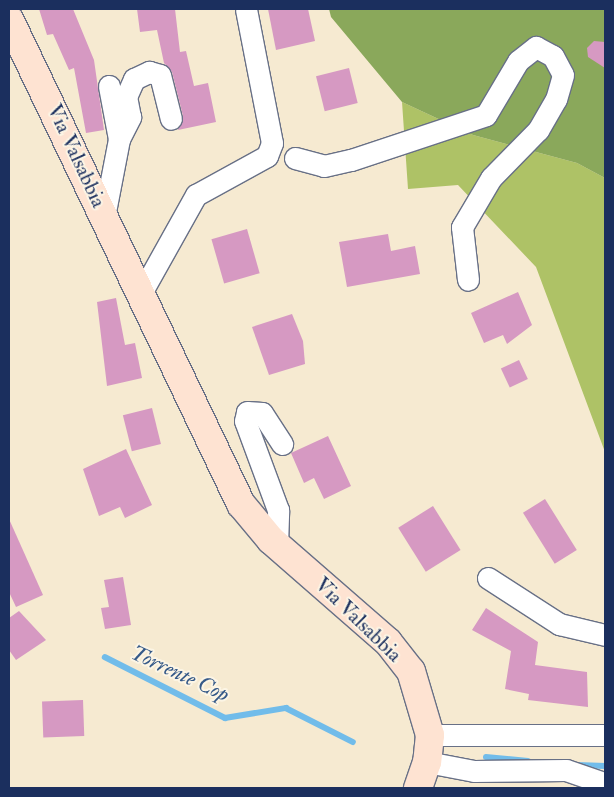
<!DOCTYPE html>
<style>
body{margin:0}
#map{position:relative;width:614px;height:797px;overflow:hidden;background:#f6ead1;font-family:"IM FELL Double Pica",serif}
div>[style]{position:absolute}
[style*='--x']{left:calc(var(--x)*1px);top:calc(var(--y)*1px);width:calc(var(--w)*1px);rotate:calc(var(--a)*1deg)}
.green>*{inset:0;background:#aec266}
.forest>*{inset:0;background:#8aa85b}
.stream>*{height:5.5px;margin:-2.75px;padding:0 2.75px;transform-origin:2.75px;border-radius:2.75px;background:#71bcea}
.building>*{inset:0;background:#d699c2;transform-origin:0 0}
.roads{filter:drop-shadow(1px 0 #687086) drop-shadow(-1px 0 #687086) drop-shadow(0 1px #687086) drop-shadow(0 -1px #687086)}
.street>*{height:21px;margin:-10.5px;padding:0 10.5px;transform-origin:10.5px;border-radius:10.5px;background:#fff}
.secondary>*{height:28px;margin:-14px;padding:0 14px;transform-origin:14px;border-radius:14px;background:#fee3d2}
span{translate:-50% -50%;white-space:nowrap;text-align:center;line-height:1.15;-webkit-text-stroke:4px #fcf5e5;paint-order:stroke}
.street-label{font-size:21px;color:#1b2f5e}
.water-label{font-size:22px;color:#355988;font-style:italic}
.frame{position:absolute;inset:0;border:10px solid #1b2f5e;pointer-events:none}
</style>
<div id="map">
<div class="green">
<i style="clip-path:polygon(402px 102px,473px 135px,577px 163px,605px 178px,605px 452px,536px 267px,458px 185px,408px 189px)"></i>
</div>
<div class="forest">
<i style="clip-path:polygon(329px 9px,605px 9px,605px 178px,577px 163px,473px 135px,402px 102px,331px 17px)"></i>
</div>
<div class="stream">
<i style="--x:105;--y:657;--w:135;--a:26.9"></i>
<i style="--x:225;--y:718;--w:62;--a:-9.3"></i>
<i style="--x:286;--y:708;--w:75;--a:26.9"></i>
<i style="--x:486;--y:757;--w:42;--a:5.4"></i>
<i style="--x:577;--y:765;--w:28;--a:2"></i>
</div>
<div class="building">
<i style="clip-path:polygon(39px 9px,73px 9px,94px 60px,104px 130px,86px 133px,74px 68px,69px 70px,53px 34px,47px 35px)"></i>
<i style="clip-path:polygon(137px 9px,175px 9px,180px 52px,186px 51px,194px 86px,208px 83px,216px 122px,178px 130px,183px 116px,172px 72px,164px 63px,157px 30px,140px 32px)"></i>
<i style="clip-path:polygon(268px 9px,308px 9px,315px 41px,276px 50px)"></i>
<i style="clip-path:polygon(594px 41px,605px 42px,605px 68px,588px 57px,587px 48px)"></i>
<i style="left:349px;top:68px;width:36px;height:34px;rotate:76deg"></i>
<i style="left:247px;top:229px;width:46px;height:37px;rotate:74deg"></i>
<i style="clip-path:polygon(388px 234px,391px 251px,415px 246px,420px 274px,347px 287px,339px 242px)"></i>
<i style="clip-path:polygon(518px 292px,532px 325px,507px 344px,503px 335px,484px 343px,471px 313px)"></i>
<i style="clip-path:polygon(116px 298px,125px 345px,135px 343px,142px 378px,107px 386px,97px 302px)"></i>
<i style="clip-path:polygon(292px 314px,303px 341px,305px 364px,269px 375px,252px 327px)"></i>
<i style="left:519px;top:360px;width:21px;height:20px;rotate:65deg"></i>
<i style="left:152px;top:408px;width:37px;height:30px;rotate:76deg"></i>
<i style="clip-path:polygon(328px 436px,351px 486px,324px 499px,314px 478px,304px 483px,291px 453px)"></i>
<i style="clip-path:polygon(126px 449px,152px 505px,125px 518px,120px 507px,99px 516px,83px 469px)"></i>
<i style="left:545px;top:499px;width:60px;height:26px;rotate:58deg"></i>
<i style="left:433px;top:506px;width:52px;height:41px;rotate:58deg"></i>
<i style="clip-path:polygon(9px 519px,43px 595px,16px 607px,9px 592px)"></i>
<i style="clip-path:polygon(123px 577px,131px 625px,105px 629px,101px 608px,109px 607px,104px 580px)"></i>
<i style="clip-path:polygon(486px 608px,538px 642px,535px 665px,587px 672px,588px 707px,528px 700px,529px 694px,505px 689px,511px 651px,472px 630px)"></i>
<i style="clip-path:polygon(19px 611px,46px 640px,16px 660px,9px 650px,9px 618px)"></i>
<i style="left:83px;top:700px;width:36px;height:41px;rotate:88deg"></i>
</div>
<div class="roads">
<div class="street">
<i style="--x:119;--y:139;--w:25;--a:-63"></i>
<i style="--x:130;--y:117;--w:20;--a:-101"></i>
<i style="--x:126;--y:97;--w:20;--a:-66"></i>
<i style="--x:134;--y:79;--w:17;--a:-25"></i>
<i style="--x:149;--y:72;--w:11;--a:15"></i>
<i style="--x:160;--y:75;--w:45;--a:76"></i>
<i style="--x:295;--y:158;--w:30;--a:15"></i>
<i style="--x:324;--y:166;--w:28;--a:-13"></i>
<i style="--x:351;--y:160;--w:142;--a:-18.4"></i>
<i style="--x:486;--y:115;--w:63;--a:-59.3"></i>
<i style="--x:518;--y:61;--w:23;--a:-38"></i>
<i style="--x:536;--y:47;--w:19;--a:28"></i>
<i style="--x:553;--y:56;--w:21;--a:62"></i>
<i style="--x:563;--y:75;--w:25;--a:106"></i>
<i style="--x:556;--y:99;--w:36;--a:120"></i>
<i style="--x:538;--y:130;--w:67;--a:134.4"></i>
<i style="--x:491;--y:178;--w:57;--a:120.6"></i>
<i style="--x:462;--y:227;--w:53;--a:83.5"></i>
<i style="--x:104;--y:217;--w:79;--a:-79.1"></i>
<i style="--x:119;--y:139;--w:54;--a:-100.7"></i>
<i style="--x:140;--y:295;--w:115;--a:-60.8"></i>
<i style="--x:196;--y:195;--w:81;--a:-28.8"></i>
<i style="--x:267;--y:156;--w:14;--a:-69"></i>
<i style="--x:272;--y:143;--w:136;--a:-101"></i>
<i style="--x:277;--y:545;--w:35;--a:-88"></i>
<i style="--x:278;--y:510;--w:95;--a:-110.3"></i>
<i style="--x:245;--y:421;--w:9;--a:-77"></i>
<i style="--x:247;--y:412;--w:15;--a:4"></i>
<i style="--x:262;--y:413;--w:37;--a:57"></i>
<i style="--x:488;--y:578;--w:85;--a:32.9"></i>
<i style="--x:559;--y:624;--w:47;--a:13.4"></i>
<i style="--x:430;--y:735;--w:175;--a:0"></i>
<i style="--x:427;--y:762;--w:48;--a:10.8"></i>
<i style="--x:474;--y:771;--w:92;--a:-0.6"></i>
<i style="--x:566;--y:770;--w:36;--a:19"></i>
</div>
<div class="secondary">
<i style="--x:9;--y:19;--w:538;--a:64.44"></i>
<i style="--x:241;--y:504;--w:47;--a:50.2"></i>
<i style="--x:271;--y:540;--w:155;--a:41.1"></i>
<i style="--x:388;--y:642;--w:37;--a:52"></i>
<i style="--x:411;--y:671;--w:67;--a:73.5"></i>
<i style="--x:430;--y:735;--w:27;--a:96"></i>
<i style="--x:427;--y:762;--w:28;--a:109"></i>
</div>
</div>
<div class="street-label">
<span style="left:76px;top:156px;rotate:65deg">Via Valsabbia</span>
<span style="left:358px;top:620px;rotate:44deg">Via Valsabbia</span>
</div>
<div class="water-label">
<span style="left:180px;top:674px;rotate:25deg">Torrente Cop</span>
</div>
<div class="frame"></div>
</div>
